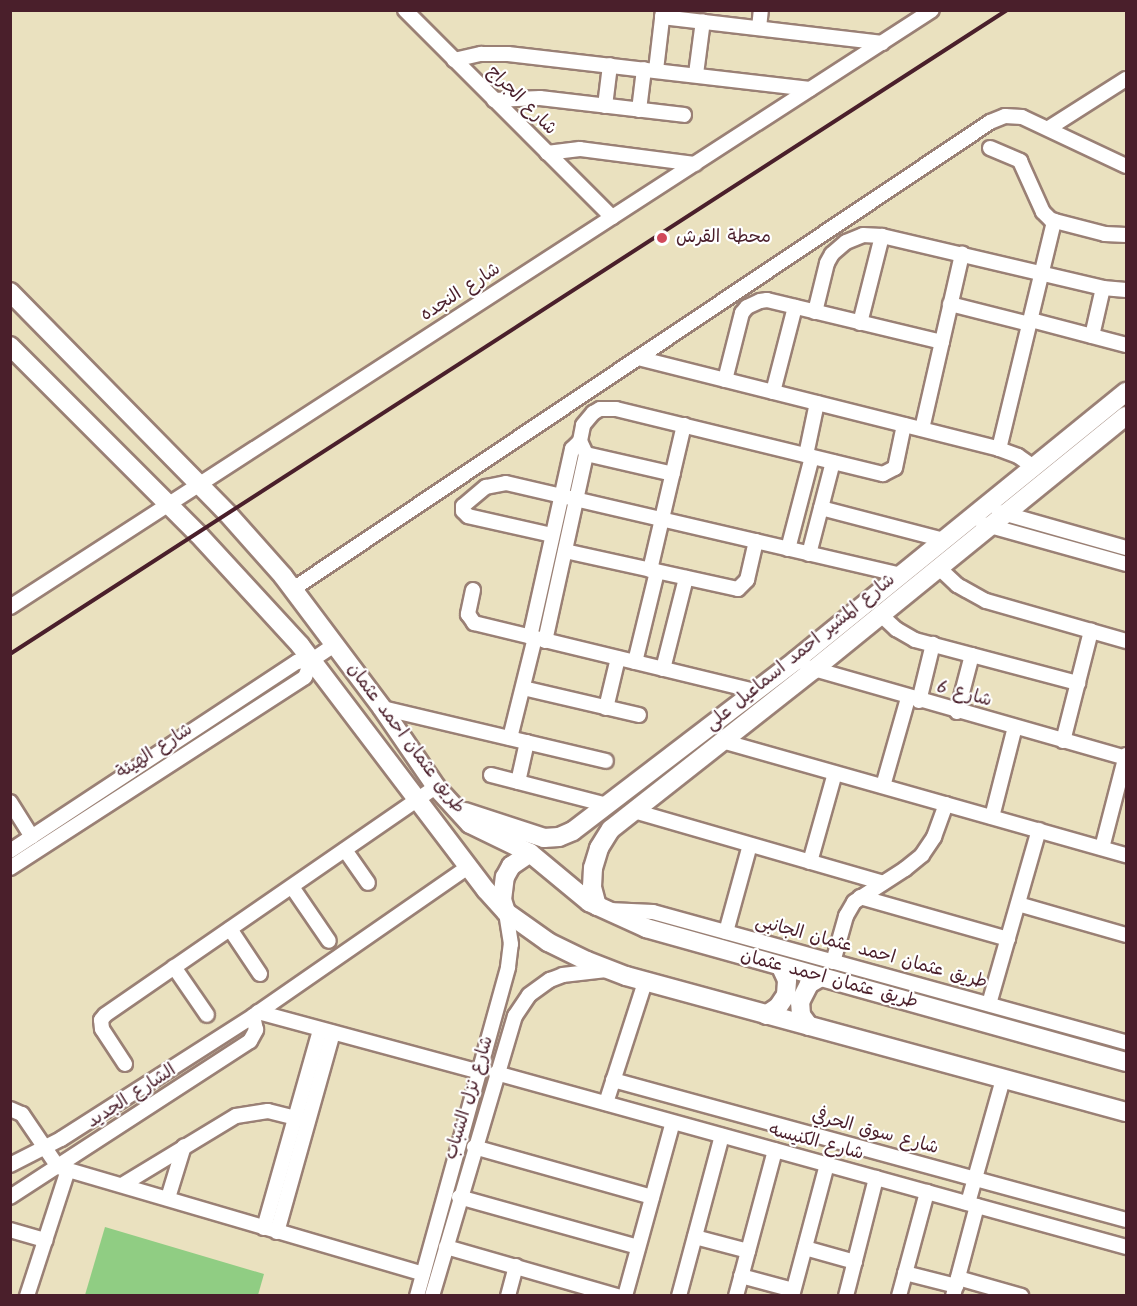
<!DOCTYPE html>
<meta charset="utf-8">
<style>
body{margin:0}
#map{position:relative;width:1137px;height:1306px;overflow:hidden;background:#eae1bf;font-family:Kalam,"Playpen Sans Arabic",sans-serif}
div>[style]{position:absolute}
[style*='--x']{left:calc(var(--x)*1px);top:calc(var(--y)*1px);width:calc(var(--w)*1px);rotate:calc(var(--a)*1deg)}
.green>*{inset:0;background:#90cd83}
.roads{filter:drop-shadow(2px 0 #9a8075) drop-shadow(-2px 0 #9a8075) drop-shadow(0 2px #9a8075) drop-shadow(0 -2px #9a8075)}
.minor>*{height:14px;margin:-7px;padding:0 7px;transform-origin:7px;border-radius:7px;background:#fff}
.major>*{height:18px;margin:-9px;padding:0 9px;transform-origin:9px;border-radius:9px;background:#fff}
.rail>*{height:4px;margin:-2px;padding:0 2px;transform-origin:2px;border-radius:2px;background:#4a1f2b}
.dots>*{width:16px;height:16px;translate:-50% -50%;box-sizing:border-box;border:3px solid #fff;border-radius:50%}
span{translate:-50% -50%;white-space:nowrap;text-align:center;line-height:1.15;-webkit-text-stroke:4.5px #fff;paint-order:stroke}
.street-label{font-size:18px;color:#4a1f2b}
.poi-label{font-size:18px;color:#4a1f2b}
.left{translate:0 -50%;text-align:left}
.frame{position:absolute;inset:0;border:12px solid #4a1f2b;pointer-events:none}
</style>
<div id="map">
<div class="green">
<i style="clip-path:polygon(105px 1227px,264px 1274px,258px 1295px,85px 1295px)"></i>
</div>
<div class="roads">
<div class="minor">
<i style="--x:405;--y:10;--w:293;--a:45"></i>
<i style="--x:662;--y:17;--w:222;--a:6.7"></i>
<i style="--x:759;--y:28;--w:18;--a:-84"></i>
<i style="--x:454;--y:60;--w:28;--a:-13"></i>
<i style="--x:481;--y:54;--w:27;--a:0"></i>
<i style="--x:508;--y:54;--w:304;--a:6.6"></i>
<i style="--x:656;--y:70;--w:60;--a:-83.3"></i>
<i style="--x:696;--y:74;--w:53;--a:-82.5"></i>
<i style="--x:494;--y:100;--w:46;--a:-2.5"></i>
<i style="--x:540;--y:98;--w:145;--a:6.7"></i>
<i style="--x:605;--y:106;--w:41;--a:-83"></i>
<i style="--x:639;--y:110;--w:41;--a:-83"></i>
<i style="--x:1049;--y:128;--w:91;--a:-32.5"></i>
<i style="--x:990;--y:148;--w:33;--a:23"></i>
<i style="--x:1020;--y:161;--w:56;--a:65.7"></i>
<i style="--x:1043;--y:212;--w:11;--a:45"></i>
<i style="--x:1051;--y:220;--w:56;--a:14.5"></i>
<i style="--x:1105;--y:234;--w:21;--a:3"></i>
<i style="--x:547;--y:153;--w:33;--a:-7"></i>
<i style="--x:580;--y:149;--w:116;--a:7.4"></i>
<i style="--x:950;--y:304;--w:81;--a:14.2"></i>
<i style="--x:815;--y:312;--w:50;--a:-76.2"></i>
<i style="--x:827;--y:263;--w:10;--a:-61"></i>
<i style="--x:832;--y:254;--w:18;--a:-41"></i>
<i style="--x:846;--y:242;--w:18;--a:-22"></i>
<i style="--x:863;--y:235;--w:19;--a:3"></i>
<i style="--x:882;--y:236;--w:227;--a:13.2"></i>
<i style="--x:1103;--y:288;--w:23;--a:5"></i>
<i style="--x:1031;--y:320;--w:98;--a:14.7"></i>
<i style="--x:860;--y:323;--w:90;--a:-75.8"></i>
<i style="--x:1092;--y:336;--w:49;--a:-77.1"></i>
<i style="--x:638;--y:358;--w:372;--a:14.1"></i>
<i style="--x:999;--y:449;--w:20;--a:20"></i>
<i style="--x:1018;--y:456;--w:19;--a:35"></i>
<i style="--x:725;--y:380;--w:69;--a:-75.8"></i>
<i style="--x:742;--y:313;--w:8;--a:-50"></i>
<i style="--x:747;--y:307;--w:14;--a:-25"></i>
<i style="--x:760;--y:301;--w:7;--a:-8"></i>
<i style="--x:767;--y:300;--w:180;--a:13.5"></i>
<i style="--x:773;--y:392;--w:88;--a:-75.5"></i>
<i style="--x:922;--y:429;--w:180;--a:-77.1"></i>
<i style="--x:999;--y:449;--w:235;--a:-76.4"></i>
<i style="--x:586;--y:454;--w:89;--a:12.9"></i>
<i style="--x:806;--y:455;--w:53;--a:-78.1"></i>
<i style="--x:821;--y:508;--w:127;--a:14.6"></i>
<i style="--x:999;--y:512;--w:132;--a:15.8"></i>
<i style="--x:983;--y:524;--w:148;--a:15.6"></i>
<i style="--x:552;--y:535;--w:86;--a:-167.3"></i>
<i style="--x:468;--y:516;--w:7;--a:-135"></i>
<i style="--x:463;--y:511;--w:5;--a:-90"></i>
<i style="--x:463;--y:506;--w:30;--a:-40"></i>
<i style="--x:486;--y:487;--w:20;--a:-11"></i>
<i style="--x:506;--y:483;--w:405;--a:13.1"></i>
<i style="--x:788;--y:549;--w:95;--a:-75.4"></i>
<i style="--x:565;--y:551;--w:177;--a:12.4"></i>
<i style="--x:738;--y:589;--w:13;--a:-45"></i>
<i style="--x:747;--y:580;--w:40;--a:-77"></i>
<i style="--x:809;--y:554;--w:95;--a:-75.4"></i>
<i style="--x:939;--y:568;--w:25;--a:43"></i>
<i style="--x:957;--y:585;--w:33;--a:29"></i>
<i style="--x:986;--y:601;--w:146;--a:15.9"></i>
<i style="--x:650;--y:570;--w:149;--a:-76.8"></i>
<i style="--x:293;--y:589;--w:839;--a:-33.82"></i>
<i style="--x:990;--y:122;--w:16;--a:-22"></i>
<i style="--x:1005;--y:116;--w:17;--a:3"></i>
<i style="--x:1022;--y:117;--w:115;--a:25.2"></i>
<i style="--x:473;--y:590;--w:25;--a:102"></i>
<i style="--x:468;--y:614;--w:11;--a:56"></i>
<i style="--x:474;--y:623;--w:290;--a:13.6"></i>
<i style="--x:10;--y:607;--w:1098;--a:-32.92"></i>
<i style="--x:881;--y:615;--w:21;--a:43"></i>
<i style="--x:896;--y:629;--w:22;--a:30"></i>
<i style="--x:915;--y:640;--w:169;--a:14.8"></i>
<i style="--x:530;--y:637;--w:193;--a:-77.4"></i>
<i style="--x:572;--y:449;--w:11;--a:-45"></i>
<i style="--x:580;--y:441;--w:16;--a:-79"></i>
<i style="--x:583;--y:425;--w:16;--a:-50"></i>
<i style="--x:593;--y:413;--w:8;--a:-30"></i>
<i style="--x:600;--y:409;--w:16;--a:0"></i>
<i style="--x:616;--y:409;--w:275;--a:13.7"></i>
<i style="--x:883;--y:474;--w:13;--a:-27"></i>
<i style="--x:895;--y:468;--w:44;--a:-78.2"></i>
<i style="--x:545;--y:641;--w:191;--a:-77.6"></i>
<i style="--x:586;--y:454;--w:14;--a:-115"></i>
<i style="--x:635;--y:662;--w:93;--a:-76.3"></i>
<i style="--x:807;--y:667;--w:332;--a:15.9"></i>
<i style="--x:663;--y:669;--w:94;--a:-75.8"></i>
<i style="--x:523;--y:688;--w:119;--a:13.1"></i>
<i style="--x:919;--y:701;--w:59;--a:-76.2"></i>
<i style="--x:382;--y:708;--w:230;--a:13.3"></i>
<i style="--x:606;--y:708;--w:51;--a:-76.5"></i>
<i style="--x:957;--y:712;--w:59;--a:-75.3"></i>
<i style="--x:510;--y:738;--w:103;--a:-76"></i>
<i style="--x:722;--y:741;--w:420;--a:15.8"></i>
<i style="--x:1063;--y:741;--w:114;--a:-75.7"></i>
<i style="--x:491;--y:775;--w:120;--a:14.5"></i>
<i style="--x:518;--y:782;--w:41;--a:-77.3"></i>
<i style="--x:883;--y:786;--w:91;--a:-74.1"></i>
<i style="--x:10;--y:802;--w:41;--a:57.8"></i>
<i style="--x:634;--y:811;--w:259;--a:16.1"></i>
<i style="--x:992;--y:817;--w:93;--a:-75.7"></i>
<i style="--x:1102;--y:848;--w:96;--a:-75.5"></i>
<i style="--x:345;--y:850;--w:40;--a:55.1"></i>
<i style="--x:10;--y:851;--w:344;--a:-33.4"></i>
<i style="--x:297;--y:662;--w:15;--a:-8"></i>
<i style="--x:312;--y:660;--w:27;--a:-34"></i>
<i style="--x:810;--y:862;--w:92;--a:-74.3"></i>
<i style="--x:10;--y:868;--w:351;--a:-32.9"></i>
<i style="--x:305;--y:677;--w:18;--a:-68"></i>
<i style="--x:292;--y:887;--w:65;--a:55.6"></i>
<i style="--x:860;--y:897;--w:154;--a:15.8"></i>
<i style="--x:1018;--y:904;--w:112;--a:16"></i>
<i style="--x:609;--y:910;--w:44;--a:2.6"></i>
<i style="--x:653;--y:912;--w:491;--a:15.4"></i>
<i style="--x:230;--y:929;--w:54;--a:56.3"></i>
<i style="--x:726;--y:932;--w:90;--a:-74.6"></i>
<i style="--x:833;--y:962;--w:48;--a:-74.2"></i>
<i style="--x:846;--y:916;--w:16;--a:-60"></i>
<i style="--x:854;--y:902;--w:61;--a:-32.9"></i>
<i style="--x:905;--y:869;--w:22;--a:-39"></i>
<i style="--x:922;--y:855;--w:22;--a:-56"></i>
<i style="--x:934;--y:837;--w:35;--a:-70"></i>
<i style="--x:174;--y:967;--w:58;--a:55.5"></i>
<i style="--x:989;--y:1004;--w:181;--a:-74"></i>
<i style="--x:258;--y:1012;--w:230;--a:15.1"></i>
<i style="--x:125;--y:1064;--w:42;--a:-123.3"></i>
<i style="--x:102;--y:1029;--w:9;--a:-96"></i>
<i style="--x:101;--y:1020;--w:6;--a:-51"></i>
<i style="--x:105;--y:1015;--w:402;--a:-34.6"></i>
<i style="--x:496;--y:1073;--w:654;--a:15.44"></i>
<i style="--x:613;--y:1080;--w:532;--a:15.26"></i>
<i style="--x:606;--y:1103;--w:127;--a:-72.1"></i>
<i style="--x:10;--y:1109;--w:13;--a:23"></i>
<i style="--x:22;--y:1114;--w:64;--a:55.8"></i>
<i style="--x:58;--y:1167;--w:380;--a:16.3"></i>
<i style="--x:474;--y:1147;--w:185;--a:15.7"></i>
<i style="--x:10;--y:1165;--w:57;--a:-27"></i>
<i style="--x:61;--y:1139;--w:228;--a:-32.6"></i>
<i style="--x:253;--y:1016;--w:262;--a:-34.7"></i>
<i style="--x:122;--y:1185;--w:133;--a:-31.2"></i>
<i style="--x:236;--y:1116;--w:32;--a:-9"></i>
<i style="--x:268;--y:1111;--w:41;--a:14"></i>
<i style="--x:10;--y:1197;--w:286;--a:-33"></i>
<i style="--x:250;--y:1041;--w:13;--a:-61"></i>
<i style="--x:256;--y:1030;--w:14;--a:-102"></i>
<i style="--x:459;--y:1197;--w:186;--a:15.6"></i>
<i style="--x:168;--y:1198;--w:54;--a:-72.9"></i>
<i style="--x:968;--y:1203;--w:129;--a:-74.2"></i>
<i style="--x:264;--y:1228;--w:206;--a:-74.2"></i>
<i style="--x:10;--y:1230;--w:37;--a:16"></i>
<i style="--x:277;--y:1232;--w:207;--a:-74.3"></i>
<i style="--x:695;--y:1237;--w:55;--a:14.8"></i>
<i style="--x:446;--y:1247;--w:178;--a:16"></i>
<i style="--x:805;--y:1248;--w:52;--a:15.6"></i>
<i style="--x:905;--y:1273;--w:53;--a:14.3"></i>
<i style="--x:741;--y:1276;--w:54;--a:15.1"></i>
<i style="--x:958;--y:1278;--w:66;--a:15.9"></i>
<i style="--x:27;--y:1296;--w:133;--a:-72"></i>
<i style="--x:417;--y:1296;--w:341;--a:-74.5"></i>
<i style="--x:508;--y:967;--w:23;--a:-83"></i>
<i style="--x:511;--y:944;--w:32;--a:-99"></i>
<i style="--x:432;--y:1296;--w:292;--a:-73.5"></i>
<i style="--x:515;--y:1016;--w:25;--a:-56"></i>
<i style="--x:529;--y:995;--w:26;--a:-36"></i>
<i style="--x:550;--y:980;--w:14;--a:-21"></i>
<i style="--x:563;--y:975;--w:43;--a:-6.6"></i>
<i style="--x:508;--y:1296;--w:31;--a:-75"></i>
<i style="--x:625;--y:1296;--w:180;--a:-74.6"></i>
<i style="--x:679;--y:1296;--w:166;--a:-75"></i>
<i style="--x:736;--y:1296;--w:151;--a:-75"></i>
<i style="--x:792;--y:1296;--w:137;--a:-75.1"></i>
<i style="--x:846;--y:1296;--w:122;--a:-75.7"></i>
<i style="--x:899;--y:1296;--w:108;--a:-74.9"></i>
<i style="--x:953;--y:1296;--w:93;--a:-75.1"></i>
</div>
<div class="major">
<i style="--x:10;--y:292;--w:311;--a:45.5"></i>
<i style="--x:228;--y:514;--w:83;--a:48.4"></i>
<i style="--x:283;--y:576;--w:165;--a:53.1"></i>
<i style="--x:382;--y:708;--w:96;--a:55.6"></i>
<i style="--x:436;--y:787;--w:50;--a:47.4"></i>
<i style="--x:470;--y:824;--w:67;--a:25.8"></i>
<i style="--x:530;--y:853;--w:77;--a:39.7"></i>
<i style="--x:589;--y:902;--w:63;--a:24.5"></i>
<i style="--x:646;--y:928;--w:498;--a:15.6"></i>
<i style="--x:10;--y:346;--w:266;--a:45"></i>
<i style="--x:198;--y:534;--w:151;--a:47.4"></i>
<i style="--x:300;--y:645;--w:308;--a:52.8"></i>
<i style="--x:486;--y:890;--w:30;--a:48"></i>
<i style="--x:506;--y:912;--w:52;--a:35.5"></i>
<i style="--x:548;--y:942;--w:43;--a:26"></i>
<i style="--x:587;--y:961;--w:42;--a:21"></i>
<i style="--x:626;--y:976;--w:518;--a:15.22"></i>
<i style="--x:465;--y:812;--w:83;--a:18.2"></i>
<i style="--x:544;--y:838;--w:15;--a:-4"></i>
<i style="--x:559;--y:837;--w:15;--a:-23"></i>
<i style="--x:573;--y:831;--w:280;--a:-37.4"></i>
<i style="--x:795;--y:661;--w:427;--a:-39.1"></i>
<i style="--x:597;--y:906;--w:20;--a:-105"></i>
<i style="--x:592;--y:887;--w:19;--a:-87"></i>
<i style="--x:593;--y:868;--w:21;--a:-73"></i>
<i style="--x:599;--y:848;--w:22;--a:-58"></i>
<i style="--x:611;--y:829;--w:257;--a:-38.2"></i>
<i style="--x:813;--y:670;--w:403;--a:-39.1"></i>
<i style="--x:506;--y:912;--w:13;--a:-108"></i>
<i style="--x:502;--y:900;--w:23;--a:-83"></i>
<i style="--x:505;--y:877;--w:13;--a:-61"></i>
<i style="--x:511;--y:866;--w:23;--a:-34"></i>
<i style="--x:766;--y:1015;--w:14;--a:-34"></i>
<i style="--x:778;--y:1007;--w:14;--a:-56"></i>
<i style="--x:786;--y:995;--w:15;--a:-86"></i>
<i style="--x:787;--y:980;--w:14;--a:-115"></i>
<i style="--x:809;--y:1026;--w:14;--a:-126"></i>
<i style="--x:801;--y:1015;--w:13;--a:-94"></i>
<i style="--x:800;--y:1002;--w:20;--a:-63"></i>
<i style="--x:809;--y:984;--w:14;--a:-30"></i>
</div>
</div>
<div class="rail">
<i style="--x:10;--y:654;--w:1187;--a:-32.86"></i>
</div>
<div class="dots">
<i style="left:662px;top:238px;background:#d1495b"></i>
</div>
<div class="street-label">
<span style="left:521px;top:101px;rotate:45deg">شارع الجراج</span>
<span style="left:461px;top:293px;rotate:-33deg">شارع النجده</span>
<span style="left:801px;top:653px;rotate:-39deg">شارع المشير احمد اسماعيل على</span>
<span style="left:964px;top:695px;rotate:15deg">شارع 6</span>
<span style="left:405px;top:739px;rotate:53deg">طريق عثمان احمد عثمان</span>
<span style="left:155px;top:752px;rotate:-33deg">شارع الهيئة</span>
<span style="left:871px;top:953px;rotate:15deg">طريق عثمان احمد عثمان الجانبى</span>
<span style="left:829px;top:980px;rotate:15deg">طريق عثمان احمد عثمان</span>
<span style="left:132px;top:1097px;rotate:-33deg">الشارع الجديد</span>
<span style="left:470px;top:1098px;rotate:-73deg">شارع نزل الشباب</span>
<span style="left:875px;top:1133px;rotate:15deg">شارع سوق الحرفي</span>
<span style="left:816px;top:1143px;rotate:15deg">شارع الكنيسه</span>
</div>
<div class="poi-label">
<span class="left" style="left:676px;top:238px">محطة القرش</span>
</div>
<div class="frame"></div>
</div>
